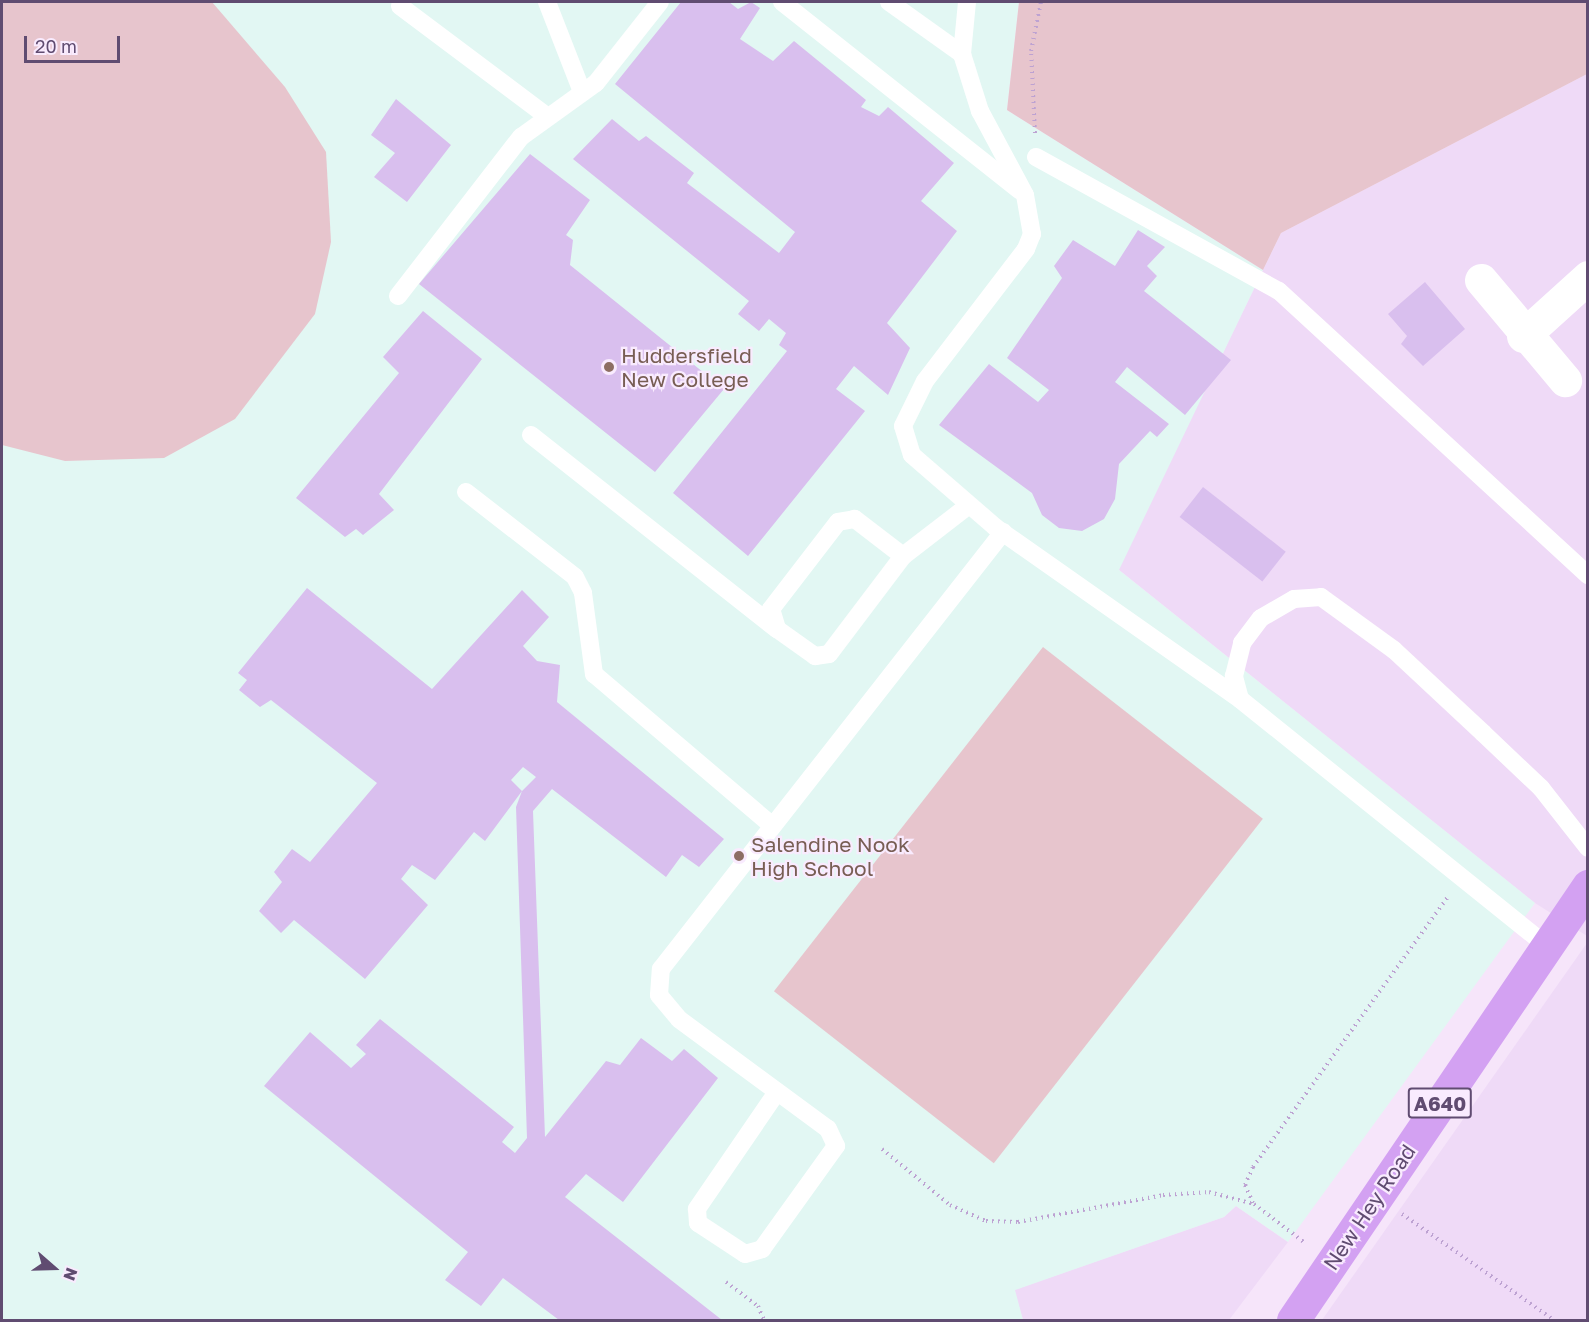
<!DOCTYPE html>
<style>
body{margin:0}
#map{position:relative;width:1589px;height:1322px;overflow:hidden;background:#f6e5fa;font-family:"Golos Text",sans-serif}
div>[style]{position:absolute}
[style*='--x']{left:calc(var(--x)*1px);top:calc(var(--y)*1px);width:calc(var(--w)*1px);rotate:calc(var(--a)*1deg)}
.residential>*{inset:0;background:#efdaf7}
.education>*{inset:0;background:#e2f7f3}
.green>*{inset:0;background:#e7c5cd;transform-origin:0 0}
.building>*{inset:0;background:#d9bfee;transform-origin:0 0}
.path>*{height:4px;margin-top:-2px;transform-origin:0;background:repeating-linear-gradient(90deg,#bda2d2 0 1.5px,transparent 0 6px)}
.service>*{height:18px;margin:-9px;padding:0 9px;transform-origin:9px;border-radius:9px;background:#fff}
.minor>*{height:33px;margin:-16.5px;padding:0 16.5px;transform-origin:16.5px;border-radius:16.5px;background:#fff}
.trunk>*{height:33px;margin:-16.5px;padding:0 16.5px;transform-origin:16.5px;border-radius:16.5px;background:#d3a1f2}
.dots>*{width:16px;height:16px;translate:-50% -50%;box-sizing:border-box;border:3px solid #f9ebfe;border-radius:50%}
span{translate:-50% -50%;white-space:nowrap;text-align:center;line-height:1.15;-webkit-text-stroke:4.5px #f9ebfe;paint-order:stroke}
.shield-label span{padding:2px 4px;background:#f9ebfe;border:2px solid;border-radius:4px;-webkit-text-stroke-width:0}
.shield-label{font-size:20px;color:#604c71;font-weight:700}
.education-label{font-size:21px;color:#785e54}
.left{translate:0 -50%;text-align:left}
.street-label{font-size:21px;color:#604c71}
.frame{position:absolute;inset:0;border:3px solid #604c71;pointer-events:none}
.north{position:absolute;left:24px;top:1238px;width:60px;height:60px;-webkit-text-stroke:4px #f9ebfe;paint-order:stroke;rotate:110deg;font-size:16px;font-weight:700;line-height:24px;text-align:center;color:#604c71}
.north::after{content:'';display:block;margin:auto;width:21px;height:27px;background:#604c71;clip-path:polygon(50% 0,100% 100%,50% 72%,0 100%)}
.scale{position:absolute;left:24px;top:36px;width:96px;height:27px;box-sizing:border-box;border:3px solid #604c71;border-top:0;padding-left:8px;font-size:18px;line-height:21px;white-space:nowrap;color:#604c71;-webkit-text-stroke:4px #f9ebfe;paint-order:stroke}
</style>
<div id="map">
<div class="residential">
<i style="clip-path:polygon(1587px 74px,1587px 936px,1535px 903px,1118px 569px,1281px 233px)"></i>
<i style="clip-path:polygon(1587px 943px,1587px 1320px,1322px 1320px)"></i>
<i style="clip-path:polygon(1236px 1206px,1288px 1242px,1229px 1320px,1023px 1320px,1014px 1290px,1224px 1217px)"></i>
</div>
<div class="education">
<i style="clip-path:polygon(2px 2px,1019px 2px,1007px 110px,1263px 270px,1119px 570px,1535px 903px,1288px 1242px,1236px 1206px,1224px 1217px,1015px 1290px,1023px 1320px,2px 1320px)"></i>
</div>
<div class="green">
<i style="clip-path:polygon(2px 2px,212px 2px,285px 87px,326px 152px,331px 242px,315px 314px,235px 419px,164px 458px,65px 461px,2px 445px)"></i>
<i style="clip-path:polygon(1019px 2px,1587px 2px,1587px 74px,1281px 233px,1263px 270px,1007px 110px)"></i>
<i style="left:1043px;top:647px;width:279px;height:437px;rotate:38deg"></i>
</div>
<div class="building">
<i style="clip-path:polygon(681px 2px,729px 2px,738px 9px,751px 2px,760px 8px,740px 39px,773px 61px,794px 41px,866px 100px,861px 107px,879px 116px,888px 107px,954px 163px,921px 201px,957px 231px,887px 323px,910px 348px,888px 395px,854px 366px,836px 389px,865px 411px,748px 556px,673px 493px,787px 351px,779px 345px,786px 333px,769px 319px,759px 331px,738px 314px,749px 301px,573px 159px,612px 119px,639px 141px,646px 136px,694px 173px,687px 183px,779px 253px,795px 232px,615px 84px)"></i>
<i style="clip-path:polygon(396px 99px,451px 145px,407px 202px,374px 177px,395px 153px,371px 135px)"></i>
<i style="clip-path:polygon(530px 154px,590px 200px,566px 235px,573px 240px,570px 265px,724px 389px,655px 472px,419px 284px)"></i>
<i style="clip-path:polygon(1138px 230px,1165px 247px,1147px 266px,1157px 276px,1144px 291px,1231px 360px,1185px 415px,1127px 367px,1115px 382px,1169px 424px,1157px 437px,1150px 431px,1119px 464px,1115px 499px,1104px 519px,1082px 531px,1059px 528px,1042px 515px,1032px 493px,939px 425px,989px 364px,1038px 402px,1049px 390px,1007px 358px,1062px 278px,1054px 266px,1073px 240px,1115px 266px)"></i>
<i style="clip-path:polygon(1425px 282px,1465px 329px,1423px 366px,1401px 344px,1407px 336px,1388px 314px)"></i>
<i style="clip-path:polygon(423px 311px,482px 359px,379px 494px,394px 510px,363px 535px,356px 529px,345px 537px,296px 498px,399px 373px,383px 357px)"></i>
<i style="left:1203px;top:487px;width:105px;height:38px;rotate:38deg"></i>
<i style="clip-path:polygon(evenodd,307px 588px,432px 689px,522px 590px,549px 617px,523px 646px,537px 661px,560px 665px,557px 702px,724px 839px,699px 867px,682px 855px,666px 877px,552px 789px,533px 811px,545px 1137px,606px 1061px,620px 1065px,641px 1038px,672px 1061px,684px 1049px,718px 1078px,623px 1202px,586px 1174px,565px 1197px,722px 1320px,559px 1320px,503px 1278px,481px 1306px,445px 1280px,468px 1252px,264px 1086px,310px 1032px,351px 1068px,366px 1054px,356px 1045px,380px 1019px,514px 1127px,502px 1142px,515px 1153px,527px 1138px,516px 807px,522px 791px,485px 841px,474px 832px,435px 880px,412px 865px,401px 879px,428px 905px,365px 979px,294px 920px,281px 933px,259px 911px,282px 882px,274px 872px,292px 849px,310px 862px,377px 783px,271px 700px,260px 707px,239px 690px,247px 680px,238px 673px,307px 588px,523px 767px,536px 777px,522px 791px,511px 780px,523px 767px)"></i>
</div>
<div class="path">
<i style="--x:1035;--y:133;--w:82;--a:-92.8"></i>
<i style="--x:1031;--y:51;--w:50;--a:-78.5"></i>
<i style="--x:882;--y:1149;--w:88;--a:39.5"></i>
<i style="--x:950;--y:1205;--w:39;--a:24"></i>
<i style="--x:986;--y:1221;--w:32;--a:2"></i>
<i style="--x:1018;--y:1222;--w:147;--a:-10.5"></i>
<i style="--x:1163;--y:1195;--w:46;--a:-3.7"></i>
<i style="--x:1209;--y:1192;--w:47;--a:14.9"></i>
<i style="--x:1254;--y:1204;--w:64;--a:37.4"></i>
<i style="--x:1253;--y:1203;--w:20;--a:-114"></i>
<i style="--x:1245;--y:1185;--w:20;--a:-66"></i>
<i style="--x:1253;--y:1167;--w:332;--a:-54.2"></i>
<i style="--x:1402;--y:1214;--w:185;--a:34.9"></i>
<i style="--x:726;--y:1282;--w:40;--a:37"></i>
<i style="--x:758;--y:1306;--w:15;--a:67"></i>
</div>
<div class="service">
<i style="--x:547;--y:2;--w:97;--a:68.7"></i>
<i style="--x:782;--y:2;--w:303;--a:38.4"></i>
<i style="--x:889;--y:2;--w:90;--a:35.5"></i>
<i style="--x:967;--y:2;--w:52;--a:95.5"></i>
<i style="--x:962;--y:54;--w:60;--a:72.5"></i>
<i style="--x:980;--y:111;--w:95;--a:61.8"></i>
<i style="--x:1025;--y:195;--w:40;--a:80"></i>
<i style="--x:1032;--y:234;--w:16;--a:112"></i>
<i style="--x:1026;--y:249;--w:166;--a:127.4"></i>
<i style="--x:925;--y:381;--w:50;--a:116.1"></i>
<i style="--x:903;--y:426;--w:30;--a:73"></i>
<i style="--x:912;--y:455;--w:110;--a:40.9"></i>
<i style="--x:995;--y:527;--w:299;--a:35.1"></i>
<i style="--x:400;--y:6;--w:181;--a:36.9"></i>
<i style="--x:1036;--y:157;--w:277;--a:28.9"></i>
<i style="--x:1279;--y:291;--w:420;--a:42.6"></i>
<i style="--x:398;--y:296;--w:201;--a:-52.3"></i>
<i style="--x:521;--y:137;--w:92;--a:-35.8"></i>
<i style="--x:596;--y:83;--w:103;--a:-51.7"></i>
<i style="--x:531;--y:435;--w:313;--a:38.3"></i>
<i style="--x:466;--y:492;--w:138;--a:37.9"></i>
<i style="--x:575;--y:577;--w:18;--a:63"></i>
<i style="--x:583;--y:593;--w:82;--a:82.3"></i>
<i style="--x:594;--y:674;--w:231;--a:40.4"></i>
<i style="--x:903;--y:556;--w:61;--a:-142.4"></i>
<i style="--x:855;--y:519;--w:17;--a:170"></i>
<i style="--x:838;--y:522;--w:110;--a:127.6"></i>
<i style="--x:771;--y:609;--w:21;--a:73"></i>
<i style="--x:777;--y:629;--w:47;--a:35.4"></i>
<i style="--x:815;--y:656;--w:14;--a:-8"></i>
<i style="--x:829;--y:654;--w:123;--a:-52.9"></i>
<i style="--x:903;--y:556;--w:82;--a:-37.6"></i>
<i style="--x:1547;--y:946;--w:394;--a:-141.2"></i>
<i style="--x:1240;--y:699;--w:24;--a:-105"></i>
<i style="--x:1234;--y:676;--w:34;--a:-76"></i>
<i style="--x:1242;--y:643;--w:31;--a:-53"></i>
<i style="--x:1261;--y:618;--w:38;--a:-30"></i>
<i style="--x:1294;--y:599;--w:27;--a:-4"></i>
<i style="--x:1321;--y:597;--w:90;--a:36"></i>
<i style="--x:1394;--y:650;--w:122;--a:43"></i>
<i style="--x:1483;--y:733;--w:80;--a:43.5"></i>
<i style="--x:1541;--y:788;--w:76;--a:51.9"></i>
<i style="--x:777;--y:1092;--w:142;--a:124.4"></i>
<i style="--x:697;--y:1209;--w:14;--a:86"></i>
<i style="--x:698;--y:1223;--w:56;--a:33.4"></i>
<i style="--x:745;--y:1254;--w:18;--a:-16"></i>
<i style="--x:762;--y:1249;--w:127;--a:-54.3"></i>
<i style="--x:836;--y:1146;--w:19;--a:-115"></i>
<i style="--x:828;--y:1129;--w:185;--a:-143.6"></i>
<i style="--x:679;--y:1019;--w:31;--a:-130"></i>
<i style="--x:659;--y:995;--w:26;--a:-86"></i>
<i style="--x:661;--y:969;--w:555;--a:-51.95"></i>
</div>
<div class="minor">
<i style="--x:1481;--y:280;--w:131;--a:50"></i>
<i style="--x:1523;--y:336;--w:88;--a:-42.2"></i>
</div>
<div class="trunk">
<i style="--x:1293;--y:1320;--w:525;--a:-55.8"></i>
</div>
<div class="dots">
<i style="left:609px;top:367px;background:#8d6e63"></i>
<i style="left:739px;top:856px;background:#8d6e63"></i>
</div>
<div class="shield-label">
<span style="left:1440px;top:1103px">A640</span>
</div>
<div class="education-label">
<span class="left" style="left:621px;top:367px">Huddersfield<br>New College</span>
<span class="left" style="left:751px;top:856px">Salendine Nook<br>High School</span>
</div>
<div class="street-label">
<span style="left:1369px;top:1207px;rotate:-56deg">New Hey Road</span>
</div>
<div class="frame"></div>
<div class="north">N</div>
<div class="scale">20 m</div>
</div>
